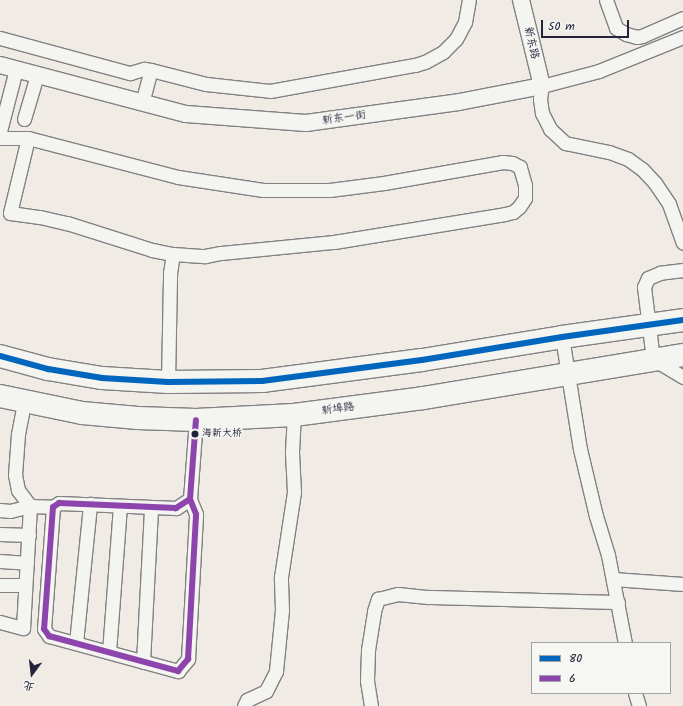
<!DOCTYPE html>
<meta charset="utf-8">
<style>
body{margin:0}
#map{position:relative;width:683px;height:706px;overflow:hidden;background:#f0ebe5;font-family:Kalam,"LXGW WenKai TC",sans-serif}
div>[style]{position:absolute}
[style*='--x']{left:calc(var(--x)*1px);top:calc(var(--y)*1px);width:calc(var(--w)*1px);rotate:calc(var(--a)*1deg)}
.roads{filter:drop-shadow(1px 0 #838183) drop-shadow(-1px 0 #838183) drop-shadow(0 1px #838183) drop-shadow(0 -1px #838183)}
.minor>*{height:13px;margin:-6.5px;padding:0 6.5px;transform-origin:6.5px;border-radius:6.5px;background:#f4f4f1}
.tertiary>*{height:16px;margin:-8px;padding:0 8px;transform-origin:8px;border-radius:8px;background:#f4f4f1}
.trunk>*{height:22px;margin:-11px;padding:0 11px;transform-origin:11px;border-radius:11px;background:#f4f4f1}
.bus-1>*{height:6px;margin:-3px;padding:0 3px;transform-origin:3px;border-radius:3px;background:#0065bd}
.bus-2>*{height:6px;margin:-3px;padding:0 3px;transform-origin:3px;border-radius:3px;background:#8e44ad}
.dots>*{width:11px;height:11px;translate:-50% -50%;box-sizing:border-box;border:2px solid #f6f6f2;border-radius:50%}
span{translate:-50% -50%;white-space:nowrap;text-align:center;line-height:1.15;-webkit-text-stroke:3.5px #f6f6f2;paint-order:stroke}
.bus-label{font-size:10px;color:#22223b}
.left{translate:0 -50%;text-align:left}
.street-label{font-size:11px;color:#22223b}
.legend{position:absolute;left:531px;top:642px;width:140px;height:52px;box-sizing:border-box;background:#f6f6f2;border:1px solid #a1a1a9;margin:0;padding:5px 7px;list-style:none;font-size:12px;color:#22223b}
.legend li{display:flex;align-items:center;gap:8px;height:20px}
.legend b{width:20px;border:1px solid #a1a1a9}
.north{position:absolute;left:12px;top:654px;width:40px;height:40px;-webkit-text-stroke:3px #f6f6f2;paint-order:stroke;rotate:195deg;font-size:11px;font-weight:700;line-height:16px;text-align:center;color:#22223b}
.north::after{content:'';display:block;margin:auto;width:14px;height:18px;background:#22223b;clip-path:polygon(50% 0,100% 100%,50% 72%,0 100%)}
.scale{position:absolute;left:541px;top:20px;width:88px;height:18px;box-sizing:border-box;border:2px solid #22223b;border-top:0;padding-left:5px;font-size:12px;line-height:14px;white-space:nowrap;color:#22223b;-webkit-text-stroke:3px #f6f6f2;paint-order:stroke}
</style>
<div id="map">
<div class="roads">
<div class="minor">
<i style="--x:606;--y:0;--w:30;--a:70"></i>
<i style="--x:616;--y:28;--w:12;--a:31"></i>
<i style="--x:626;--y:34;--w:11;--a:15"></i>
<i style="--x:637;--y:37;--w:5;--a:-11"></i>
<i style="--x:642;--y:36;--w:45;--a:-23.7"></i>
<i style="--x:683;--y:37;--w:91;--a:158"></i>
<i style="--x:599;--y:71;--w:59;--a:165.3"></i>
<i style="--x:542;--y:86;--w:13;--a:99"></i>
<i style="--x:540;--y:99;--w:14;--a:82"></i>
<i style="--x:542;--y:113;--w:18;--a:63"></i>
<i style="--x:550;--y:129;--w:21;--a:43"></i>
<i style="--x:565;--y:143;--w:45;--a:11.6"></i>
<i style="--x:609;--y:152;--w:20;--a:20"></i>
<i style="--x:628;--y:159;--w:17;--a:36"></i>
<i style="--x:642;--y:169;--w:19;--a:47"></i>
<i style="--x:655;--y:183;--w:25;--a:56"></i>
<i style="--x:669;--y:204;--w:41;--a:70.3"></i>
<i style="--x:0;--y:38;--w:135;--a:15.1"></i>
<i style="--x:130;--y:73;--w:15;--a:-16"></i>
<i style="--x:144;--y:69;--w:7;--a:8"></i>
<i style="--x:151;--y:70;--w:57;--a:14.3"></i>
<i style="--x:206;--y:84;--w:64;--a:6.2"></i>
<i style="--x:270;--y:91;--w:147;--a:-10.2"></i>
<i style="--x:415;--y:65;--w:10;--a:-17"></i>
<i style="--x:425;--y:62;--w:21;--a:-29"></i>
<i style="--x:443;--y:52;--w:18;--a:-45"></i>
<i style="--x:456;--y:39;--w:19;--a:-62"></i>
<i style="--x:465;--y:22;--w:22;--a:-80"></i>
<i style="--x:142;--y:103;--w:34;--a:-75"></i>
<i style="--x:24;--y:119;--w:46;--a:-73.5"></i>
<i style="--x:0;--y:131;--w:64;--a:-75.5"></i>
<i style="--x:0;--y:138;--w:28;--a:0"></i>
<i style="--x:683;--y:270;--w:23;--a:173"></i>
<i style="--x:660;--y:273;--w:13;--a:157"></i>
<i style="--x:648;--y:278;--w:10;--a:114"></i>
<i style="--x:644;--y:287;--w:73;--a:82.9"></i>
<i style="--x:653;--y:359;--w:35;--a:31"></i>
<i style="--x:562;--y:337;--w:113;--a:80.9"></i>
<i style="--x:580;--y:449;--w:69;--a:76.6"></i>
<i style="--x:596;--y:516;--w:41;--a:72.9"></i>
<i style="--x:608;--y:555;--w:90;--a:79.1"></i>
<i style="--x:168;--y:382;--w:109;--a:-88.9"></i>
<i style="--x:170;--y:273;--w:19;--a:-81"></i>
<i style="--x:173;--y:254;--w:32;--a:4"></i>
<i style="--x:205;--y:256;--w:16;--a:-11"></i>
<i style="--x:221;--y:253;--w:114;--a:-5.6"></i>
<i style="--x:334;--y:242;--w:173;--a:-9.3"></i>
<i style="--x:505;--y:214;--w:8;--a:-14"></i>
<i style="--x:513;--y:212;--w:8;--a:-40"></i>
<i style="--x:519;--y:207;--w:11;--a:-56"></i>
<i style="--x:525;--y:198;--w:13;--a:-90"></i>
<i style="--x:525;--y:185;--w:19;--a:-106"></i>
<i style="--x:520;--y:167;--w:9;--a:-153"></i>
<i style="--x:512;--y:163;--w:9;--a:-174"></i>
<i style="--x:503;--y:162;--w:121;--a:170"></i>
<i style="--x:384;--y:183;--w:55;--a:172.7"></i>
<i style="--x:329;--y:190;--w:66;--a:180"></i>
<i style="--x:263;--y:190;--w:86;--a:-171.3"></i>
<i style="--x:178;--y:177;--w:155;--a:-165.4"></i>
<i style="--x:28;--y:138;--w:77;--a:103.5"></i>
<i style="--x:10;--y:213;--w:30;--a:8"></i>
<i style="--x:40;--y:217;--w:28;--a:13"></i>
<i style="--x:67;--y:223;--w:89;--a:17.6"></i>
<i style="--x:152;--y:250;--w:21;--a:11"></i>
<i style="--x:190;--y:499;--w:17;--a:147"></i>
<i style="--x:176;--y:508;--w:117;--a:-177.6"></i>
<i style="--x:59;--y:503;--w:7;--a:146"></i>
<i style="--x:53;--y:507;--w:122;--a:94.2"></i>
<i style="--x:44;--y:629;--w:9;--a:54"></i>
<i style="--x:49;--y:636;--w:134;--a:15.2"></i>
<i style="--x:178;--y:671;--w:16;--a:-50"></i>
<i style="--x:188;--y:659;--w:145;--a:-86.8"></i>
<i style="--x:196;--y:514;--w:16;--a:-112"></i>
<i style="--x:190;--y:499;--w:79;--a:-85.7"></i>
<i style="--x:0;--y:510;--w:10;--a:6"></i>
<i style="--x:10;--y:511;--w:21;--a:-14"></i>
<i style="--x:30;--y:506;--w:23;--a:2"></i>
<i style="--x:0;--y:534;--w:29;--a:2"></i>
<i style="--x:0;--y:561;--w:27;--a:4"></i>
<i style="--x:613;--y:579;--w:70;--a:4.1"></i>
<i style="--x:0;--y:585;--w:25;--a:0"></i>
<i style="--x:0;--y:622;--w:24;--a:15"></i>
<i style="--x:23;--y:628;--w:122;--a:-86.7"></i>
<i style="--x:30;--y:506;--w:20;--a:-127"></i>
<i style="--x:18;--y:490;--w:15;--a:-101"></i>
<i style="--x:15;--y:475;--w:41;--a:-85.8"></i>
<i style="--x:18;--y:434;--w:33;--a:-79"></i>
<i style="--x:76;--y:643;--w:140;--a:-84.2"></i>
<i style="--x:109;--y:652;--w:146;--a:-85.7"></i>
<i style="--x:143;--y:662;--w:155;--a:-87"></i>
<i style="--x:635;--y:693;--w:14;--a:73"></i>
<i style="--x:244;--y:706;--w:7;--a:-63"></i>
<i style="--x:247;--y:700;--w:21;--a:-25"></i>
<i style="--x:266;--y:691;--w:22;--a:-63"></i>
<i style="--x:276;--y:671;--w:61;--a:-84.4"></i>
<i style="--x:282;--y:610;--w:33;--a:-92"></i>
<i style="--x:281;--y:577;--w:86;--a:-81.3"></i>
<i style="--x:294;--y:492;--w:40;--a:-92.9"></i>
<i style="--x:292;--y:452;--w:37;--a:-87"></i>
<i style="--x:371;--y:706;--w:26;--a:-99"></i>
<i style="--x:367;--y:680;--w:30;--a:-88"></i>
<i style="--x:368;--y:650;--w:39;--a:-81"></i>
<i style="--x:374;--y:611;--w:13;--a:-72"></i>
<i style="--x:378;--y:599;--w:21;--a:-14"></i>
<i style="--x:398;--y:594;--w:30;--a:6"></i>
<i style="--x:428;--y:597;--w:190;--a:1.5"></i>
</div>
<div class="tertiary">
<i style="--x:0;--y:65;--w:192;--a:14.8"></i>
<i style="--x:186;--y:114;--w:120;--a:4.3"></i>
<i style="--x:306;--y:123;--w:154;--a:-7.8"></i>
<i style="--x:459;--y:102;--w:85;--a:-10.9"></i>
<i style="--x:542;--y:86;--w:89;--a:-103.7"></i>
</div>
<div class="trunk">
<i style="--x:0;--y:356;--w:50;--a:15.2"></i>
<i style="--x:48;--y:369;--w:55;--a:9.5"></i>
<i style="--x:102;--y:378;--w:66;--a:3.5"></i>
<i style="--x:168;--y:382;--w:94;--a:-0.6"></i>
<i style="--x:262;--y:381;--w:161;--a:-7.5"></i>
<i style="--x:422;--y:360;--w:142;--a:-9.3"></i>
<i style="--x:562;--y:337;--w:122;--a:-8"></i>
<i style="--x:0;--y:396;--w:84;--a:11.7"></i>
<i style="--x:82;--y:413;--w:56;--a:5.1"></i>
<i style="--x:138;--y:418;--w:58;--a:2"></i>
<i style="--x:196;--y:420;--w:98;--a:-2.9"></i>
<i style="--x:294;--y:415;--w:130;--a:-7.5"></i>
<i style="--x:423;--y:398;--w:264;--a:-9.4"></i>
</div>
</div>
<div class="bus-1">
<i style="--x:0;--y:356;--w:50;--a:15.2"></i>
<i style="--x:48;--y:369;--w:55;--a:9.5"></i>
<i style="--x:102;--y:378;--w:66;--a:3.5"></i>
<i style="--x:168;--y:382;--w:94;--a:-0.6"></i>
<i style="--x:262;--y:381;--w:161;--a:-7.5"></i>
<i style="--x:422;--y:360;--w:142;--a:-9.3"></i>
<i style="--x:562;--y:337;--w:122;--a:-8"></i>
</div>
<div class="bus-2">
<i style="--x:190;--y:499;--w:17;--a:147"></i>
<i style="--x:176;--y:508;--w:117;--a:-177.6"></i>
<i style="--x:59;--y:503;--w:7;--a:146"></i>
<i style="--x:53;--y:507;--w:122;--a:94.2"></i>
<i style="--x:44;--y:629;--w:9;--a:54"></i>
<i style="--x:49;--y:636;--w:134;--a:15.2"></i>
<i style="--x:178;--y:671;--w:16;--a:-50"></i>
<i style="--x:188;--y:659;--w:145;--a:-86.8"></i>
<i style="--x:196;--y:514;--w:16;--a:-112"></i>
<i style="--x:190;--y:499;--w:79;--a:-85.7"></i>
</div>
<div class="dots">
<i style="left:195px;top:434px;background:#22223b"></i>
</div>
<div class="bus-label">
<span class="left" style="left:202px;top:434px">海新大桥</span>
</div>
<div class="street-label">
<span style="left:531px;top:43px;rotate:77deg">新东路</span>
<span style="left:344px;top:118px;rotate:-8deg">新东一街</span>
<span style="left:338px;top:409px;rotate:-8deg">新埠路</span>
</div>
<ul class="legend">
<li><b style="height:5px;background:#0065bd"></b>80</li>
<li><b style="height:5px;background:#8e44ad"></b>6</li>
</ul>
<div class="north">北</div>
<div class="scale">50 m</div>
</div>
